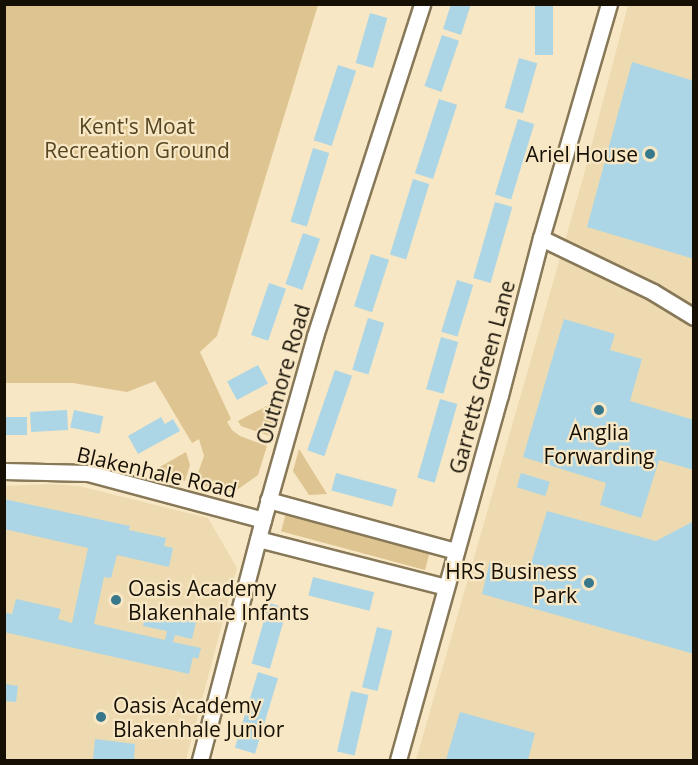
<!DOCTYPE html>
<style>
body{margin:0}
#map{position:relative;width:698px;height:765px;overflow:hidden;background:#f8e7c4;font-family:"Open Sans",sans-serif}
div>[style]{position:absolute}
[style*='--x']{left:calc(var(--x)*1px);top:calc(var(--y)*1px);width:calc(var(--w)*1px);rotate:calc(var(--a)*1deg)}
.built>*{inset:0;background:#eedab0}
.green>*{inset:0;background:#ddc490;transform-origin:0 0}
.building>*{inset:0;background:#acd6e5;transform-origin:0 0}
.roads{filter:drop-shadow(2px 0 #877858) drop-shadow(-2px 0 #877858) drop-shadow(0 2px #877858) drop-shadow(0 -2px #877858)}
.minor>*{height:15px;margin:-7.5px;padding:0 7.5px;transform-origin:7.5px;border-radius:7.5px;background:#fff}
.dots>*{width:16px;height:16px;translate:-50% -50%;box-sizing:border-box;border:3px solid #f8e7c4;border-radius:50%}
span{translate:-50% -50%;white-space:nowrap;text-align:center;line-height:1.15;-webkit-text-stroke:4.5px #f8e7c4;paint-order:stroke}
.park-label{font-size:21px;color:#56451f}
.poi-label{font-size:21px;color:#150f04}
.right{translate:-100% -50%;text-align:right}
.left{translate:0 -50%;text-align:left}
.street-label{font-size:21px;color:#150f04}
.frame{position:absolute;inset:0;border:6px solid #150f04;pointer-events:none}
</style>
<div id="map">
<div class="built">
<i style="clip-path:polygon(628px 5px,693px 5px,693px 760px,416px 760px,583px 178px)"></i>
<i style="clip-path:polygon(50px 484px,79px 486px,208px 518px,237px 568px,186px 760px,5px 760px,4px 486px)"></i>
</div>
<div class="green">
<i style="clip-path:polygon(4px 5px,318px 5px,217px 336px,200px 352px,231px 419px,227px 422px,232px 430px,240px 436px,267px 446px,258px 475px,234px 492px,194px 484px,204px 456px,199px 439px,192px 443px,155px 381px,127px 392px,73px 383px,5px 383px)"></i>
<i style="clip-path:polygon(284px 397px,270px 436px,241px 426px,238px 421px)"></i>
<i style="clip-path:polygon(299px 449px,327px 494px,309px 495px,293px 471px)"></i>
<i style="clip-path:polygon(186px 452px,190px 465px,185px 481px,151px 472px)"></i>
<i style="left:286px;top:513px;width:149px;height:19px;rotate:15deg"></i>
</div>
<div class="building">
<i style="clip-path:polygon(451px 4px,471px 4px,461px 35px,443px 29px)"></i>
<i style="left:535px;top:4px;width:18px;height:51px"></i>
<i style="left:370px;top:13px;width:18px;height:52px;rotate:16deg"></i>
<i style="left:442px;top:35px;width:18px;height:54px;rotate:19deg"></i>
<i style="left:519px;top:58px;width:19px;height:52px;rotate:16deg"></i>
<i style="clip-path:polygon(632px 62px,694px 81px,694px 259px,587px 227px)"></i>
<i style="left:338px;top:65px;width:19px;height:79px;rotate:18deg"></i>
<i style="left:439px;top:99px;width:19px;height:78px;rotate:18deg"></i>
<i style="left:518px;top:119px;width:17px;height:79px;rotate:17deg"></i>
<i style="left:313px;top:148px;width:17px;height:77px;rotate:17deg"></i>
<i style="left:413px;top:179px;width:17px;height:79px;rotate:17deg"></i>
<i style="left:495px;top:202px;width:18px;height:79px;rotate:16deg"></i>
<i style="left:303px;top:233px;width:18px;height:54px;rotate:19deg"></i>
<i style="left:371px;top:254px;width:19px;height:55px;rotate:18deg"></i>
<i style="left:457px;top:280px;width:17px;height:54px;rotate:17deg"></i>
<i style="left:269px;top:283px;width:18px;height:55px;rotate:19deg"></i>
<i style="left:368px;top:318px;width:17px;height:54px;rotate:17deg"></i>
<i style="clip-path:polygon(564px 319px,615px 334px,610px 350px,642px 359px,630px 401px,694px 420px,694px 470px,659px 460px,641px 518px,600px 505px,606px 483px,523px 457px)"></i>
<i style="left:441px;top:337px;width:18px;height:54px;rotate:16deg"></i>
<i style="left:258px;top:365px;width:21px;height:35px;rotate:62deg"></i>
<i style="left:335px;top:370px;width:18px;height:85px;rotate:19deg"></i>
<i style="left:440px;top:399px;width:18px;height:82px;rotate:16deg"></i>
<i style="left:67px;top:410px;width:20px;height:37px;rotate:87deg"></i>
<i style="left:74px;top:410px;width:30px;height:18px;rotate:12deg"></i>
<i style="left:4px;top:417px;width:23px;height:18px"></i>
<i style="clip-path:polygon(161px 417px,165px 424px,173px 419px,180px 431px,138px 454px,128px 436px)"></i>
<i style="left:336px;top:473px;width:63px;height:18px;rotate:15deg"></i>
<i style="left:521px;top:473px;width:30px;height:15px;rotate:17deg"></i>
<i style="clip-path:polygon(4px 499px,130px 526px,129px 530px,166px 538px,164px 546px,173px 548px,169px 567px,117px 555px,111px 578px,104px 577px,94px 624px,165px 640px,167px 631px,143px 626px,146px 611px,196px 622px,192px 639px,175px 635px,173px 642px,201px 648px,198px 659px,193px 657px,189px 674px,4px 632px,6px 613px,12px 614px,16px 599px,61px 609px,58px 619px,72px 623px,88px 548px,4px 529px)"></i>
<i style="clip-path:polygon(547px 511px,656px 541px,694px 521px,694px 654px,482px 594px,490px 561px,528px 573px)"></i>
<i style="left:313px;top:577px;width:63px;height:19px;rotate:14deg"></i>
<i style="left:269px;top:603px;width:19px;height:63px;rotate:16deg"></i>
<i style="left:377px;top:627px;width:16px;height:62px;rotate:14deg"></i>
<i style="left:258px;top:672px;width:21px;height:79px;rotate:17deg"></i>
<i style="clip-path:polygon(4px 684px,18px 686px,16px 702px,4px 701px)"></i>
<i style="left:351px;top:691px;width:18px;height:62px;rotate:13deg"></i>
<i style="clip-path:polygon(460px 712px,535px 733px,528px 760px,446px 760px)"></i>
<i style="clip-path:polygon(95px 739px,135px 744px,134px 760px,93px 760px)"></i>
</div>
<div class="roads">
<div class="minor">
<i style="--x:541;--y:238;--w:124;--a:25.7"></i>
<i style="--x:653;--y:292;--w:48;--a:31.4"></i>
<i style="--x:4;--y:471;--w:84;--a:1.4"></i>
<i style="--x:88;--y:473;--w:181;--a:15"></i>
<i style="--x:268;--y:500;--w:195;--a:15.2"></i>
<i style="--x:258;--y:539;--w:194;--a:14.3"></i>
<i style="--x:200;--y:760;--w:248;--a:-75.3"></i>
<i style="--x:263;--y:520;--w:191;--a:-74.2"></i>
<i style="--x:315;--y:336;--w:349;--a:-72.1"></i>
<i style="--x:398;--y:760;--w:379;--a:-74.4"></i>
<i style="--x:500;--y:395;--w:162;--a:-75.4"></i>
<i style="--x:541;--y:238;--w:244;--a:-73.8"></i>
</div>
</div>
<div class="dots">
<i style="left:650px;top:154px;background:#37788b"></i>
<i style="left:599px;top:410px;background:#37788b"></i>
<i style="left:589px;top:583px;background:#37788b"></i>
<i style="left:116px;top:600px;background:#37788b"></i>
<i style="left:101px;top:717px;background:#37788b"></i>
</div>
<div class="park-label">
<span style="left:137px;top:138px">Kent's Moat<br>Recreation Ground</span>
</div>
<div class="poi-label">
<span class="right" style="left:638px;top:154px">Ariel House</span>
<span style="left:599px;top:444px">Anglia<br>Forwarding</span>
<span class="right" style="left:577px;top:583px">HRS Business<br>Park</span>
<span class="left" style="left:128px;top:600px">Oasis Academy<br>Blakenhale Infants</span>
<span class="left" style="left:113px;top:717px">Oasis Academy<br>Blakenhale Junior</span>
</div>
<div class="street-label">
<span style="left:283px;top:374px;rotate:-74deg">Outmore Road</span>
<span style="left:482px;top:377px;rotate:-75deg">Garretts Green Lane</span>
<span style="left:157px;top:472px;rotate:13deg">Blakenhale Road</span>
</div>
<div class="frame"></div>
</div>
